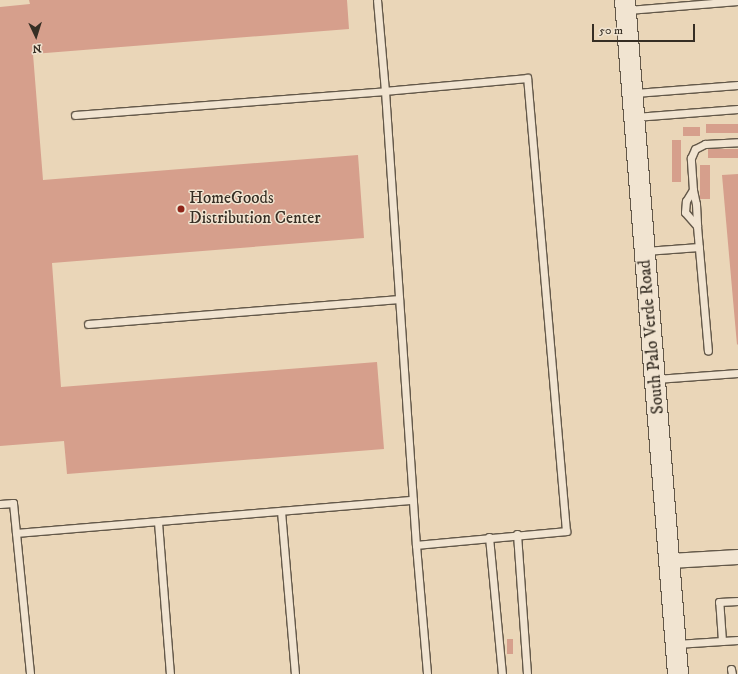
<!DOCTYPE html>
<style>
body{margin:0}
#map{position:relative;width:738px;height:674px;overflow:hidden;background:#ead6b8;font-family:"IM FELL DW Pica",serif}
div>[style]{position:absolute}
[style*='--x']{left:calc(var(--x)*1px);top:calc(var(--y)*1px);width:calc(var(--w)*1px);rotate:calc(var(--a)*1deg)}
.building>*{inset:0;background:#d69f8c;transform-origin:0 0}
.roads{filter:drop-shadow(1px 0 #635849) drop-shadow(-1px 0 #635849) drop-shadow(0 1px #635849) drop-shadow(0 -1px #635849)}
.lane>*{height:7px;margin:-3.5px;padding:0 3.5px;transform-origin:3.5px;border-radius:3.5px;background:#f1e4d1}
.street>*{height:14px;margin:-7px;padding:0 7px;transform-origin:7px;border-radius:7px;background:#f1e4d1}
.secondary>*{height:20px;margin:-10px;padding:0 10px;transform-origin:10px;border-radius:10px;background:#f1e4d1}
.dots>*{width:11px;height:11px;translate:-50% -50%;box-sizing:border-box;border:2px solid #f1e4d1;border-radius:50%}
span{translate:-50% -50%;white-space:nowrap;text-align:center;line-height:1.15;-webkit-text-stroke:3px #f1e4d1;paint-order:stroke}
.poi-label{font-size:17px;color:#362e24}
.left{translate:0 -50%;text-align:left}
.street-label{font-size:17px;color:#362e24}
.north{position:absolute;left:16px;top:16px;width:40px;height:40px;-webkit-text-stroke:3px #f1e4d1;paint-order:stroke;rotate:176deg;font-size:11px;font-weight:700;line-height:16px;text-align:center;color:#362e24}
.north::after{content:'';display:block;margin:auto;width:14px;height:18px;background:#362e24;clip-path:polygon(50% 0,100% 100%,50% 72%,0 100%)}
.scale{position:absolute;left:592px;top:24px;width:103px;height:18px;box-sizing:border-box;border:2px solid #362e24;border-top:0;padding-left:5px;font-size:12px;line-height:14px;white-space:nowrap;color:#362e24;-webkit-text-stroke:3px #f1e4d1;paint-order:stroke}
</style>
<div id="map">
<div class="building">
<i style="clip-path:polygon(29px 0,347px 0,349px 29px,33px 54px,43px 180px,358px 155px,364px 238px,52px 263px,61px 387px,377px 362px,384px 449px,67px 474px,64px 441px,0 446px,0 7px,30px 4px)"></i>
<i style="left:738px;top:124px;width:9px;height:32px;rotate:90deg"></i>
<i style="left:700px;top:127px;width:9px;height:17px;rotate:90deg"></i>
<i style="left:672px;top:140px;width:9px;height:42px"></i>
<i style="left:738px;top:149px;width:9px;height:30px;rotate:90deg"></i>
<i style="left:700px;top:165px;width:10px;height:34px"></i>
<i style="clip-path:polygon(738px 174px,738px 344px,737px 345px,722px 175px)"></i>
<i style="left:507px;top:639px;width:6px;height:15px"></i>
</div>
<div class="roads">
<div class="lane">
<i style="--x:628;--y:10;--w:110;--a:-4.7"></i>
<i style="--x:635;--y:93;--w:103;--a:-4.4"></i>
<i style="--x:75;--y:115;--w:311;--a:-4.4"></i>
<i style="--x:385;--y:91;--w:91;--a:-95"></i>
<i style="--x:635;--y:117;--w:103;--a:-4.4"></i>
<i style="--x:693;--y:190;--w:32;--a:-94"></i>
<i style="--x:691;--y:158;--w:10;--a:-66"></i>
<i style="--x:695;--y:149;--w:11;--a:-27"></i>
<i style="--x:705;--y:144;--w:33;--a:-3"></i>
<i style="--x:693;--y:190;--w:14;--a:78"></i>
<i style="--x:696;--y:204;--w:22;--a:87"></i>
<i style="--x:697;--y:226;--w:18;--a:-131"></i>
<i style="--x:685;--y:212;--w:11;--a:-85"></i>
<i style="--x:686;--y:201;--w:13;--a:-58"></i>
<i style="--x:697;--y:226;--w:125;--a:85"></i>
<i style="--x:645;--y:251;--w:54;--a:-4.2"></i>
<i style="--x:88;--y:324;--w:312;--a:-4.6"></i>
<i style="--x:656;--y:379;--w:82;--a:-4.2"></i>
<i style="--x:0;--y:504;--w:13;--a:-4"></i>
<i style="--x:13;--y:503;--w:172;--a:84.3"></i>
<i style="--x:281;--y:511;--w:164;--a:85.1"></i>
<i style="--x:158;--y:522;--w:152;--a:85.5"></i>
<i style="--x:16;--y:533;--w:398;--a:-4.8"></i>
<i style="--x:517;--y:534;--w:140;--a:85.9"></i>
<i style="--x:489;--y:537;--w:138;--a:84.6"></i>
<i style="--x:416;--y:545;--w:151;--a:-5.3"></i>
<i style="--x:566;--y:531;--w:455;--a:-94.9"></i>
<i style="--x:527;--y:78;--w:143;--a:174.8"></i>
<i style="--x:385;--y:91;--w:455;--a:86.1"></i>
<i style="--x:416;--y:545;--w:129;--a:85.1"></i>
<i style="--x:722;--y:641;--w:39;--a:-94"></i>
<i style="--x:719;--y:602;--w:19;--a:-3"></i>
<i style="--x:676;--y:644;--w:62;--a:-3.7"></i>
<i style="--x:731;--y:669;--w:5;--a:79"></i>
</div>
<div class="street">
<i style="--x:670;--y:561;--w:68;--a:-3.4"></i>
</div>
<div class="secondary">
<i style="--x:625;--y:0;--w:676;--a:85.5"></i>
</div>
</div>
<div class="dots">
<i style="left:181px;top:209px;background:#8f2418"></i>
</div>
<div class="poi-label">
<span class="left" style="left:189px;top:209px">HomeGoods<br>Distribution Center</span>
</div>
<div class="street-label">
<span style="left:652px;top:337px;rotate:-95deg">South Palo Verde Road</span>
</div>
<div class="north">N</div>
<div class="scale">50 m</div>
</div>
